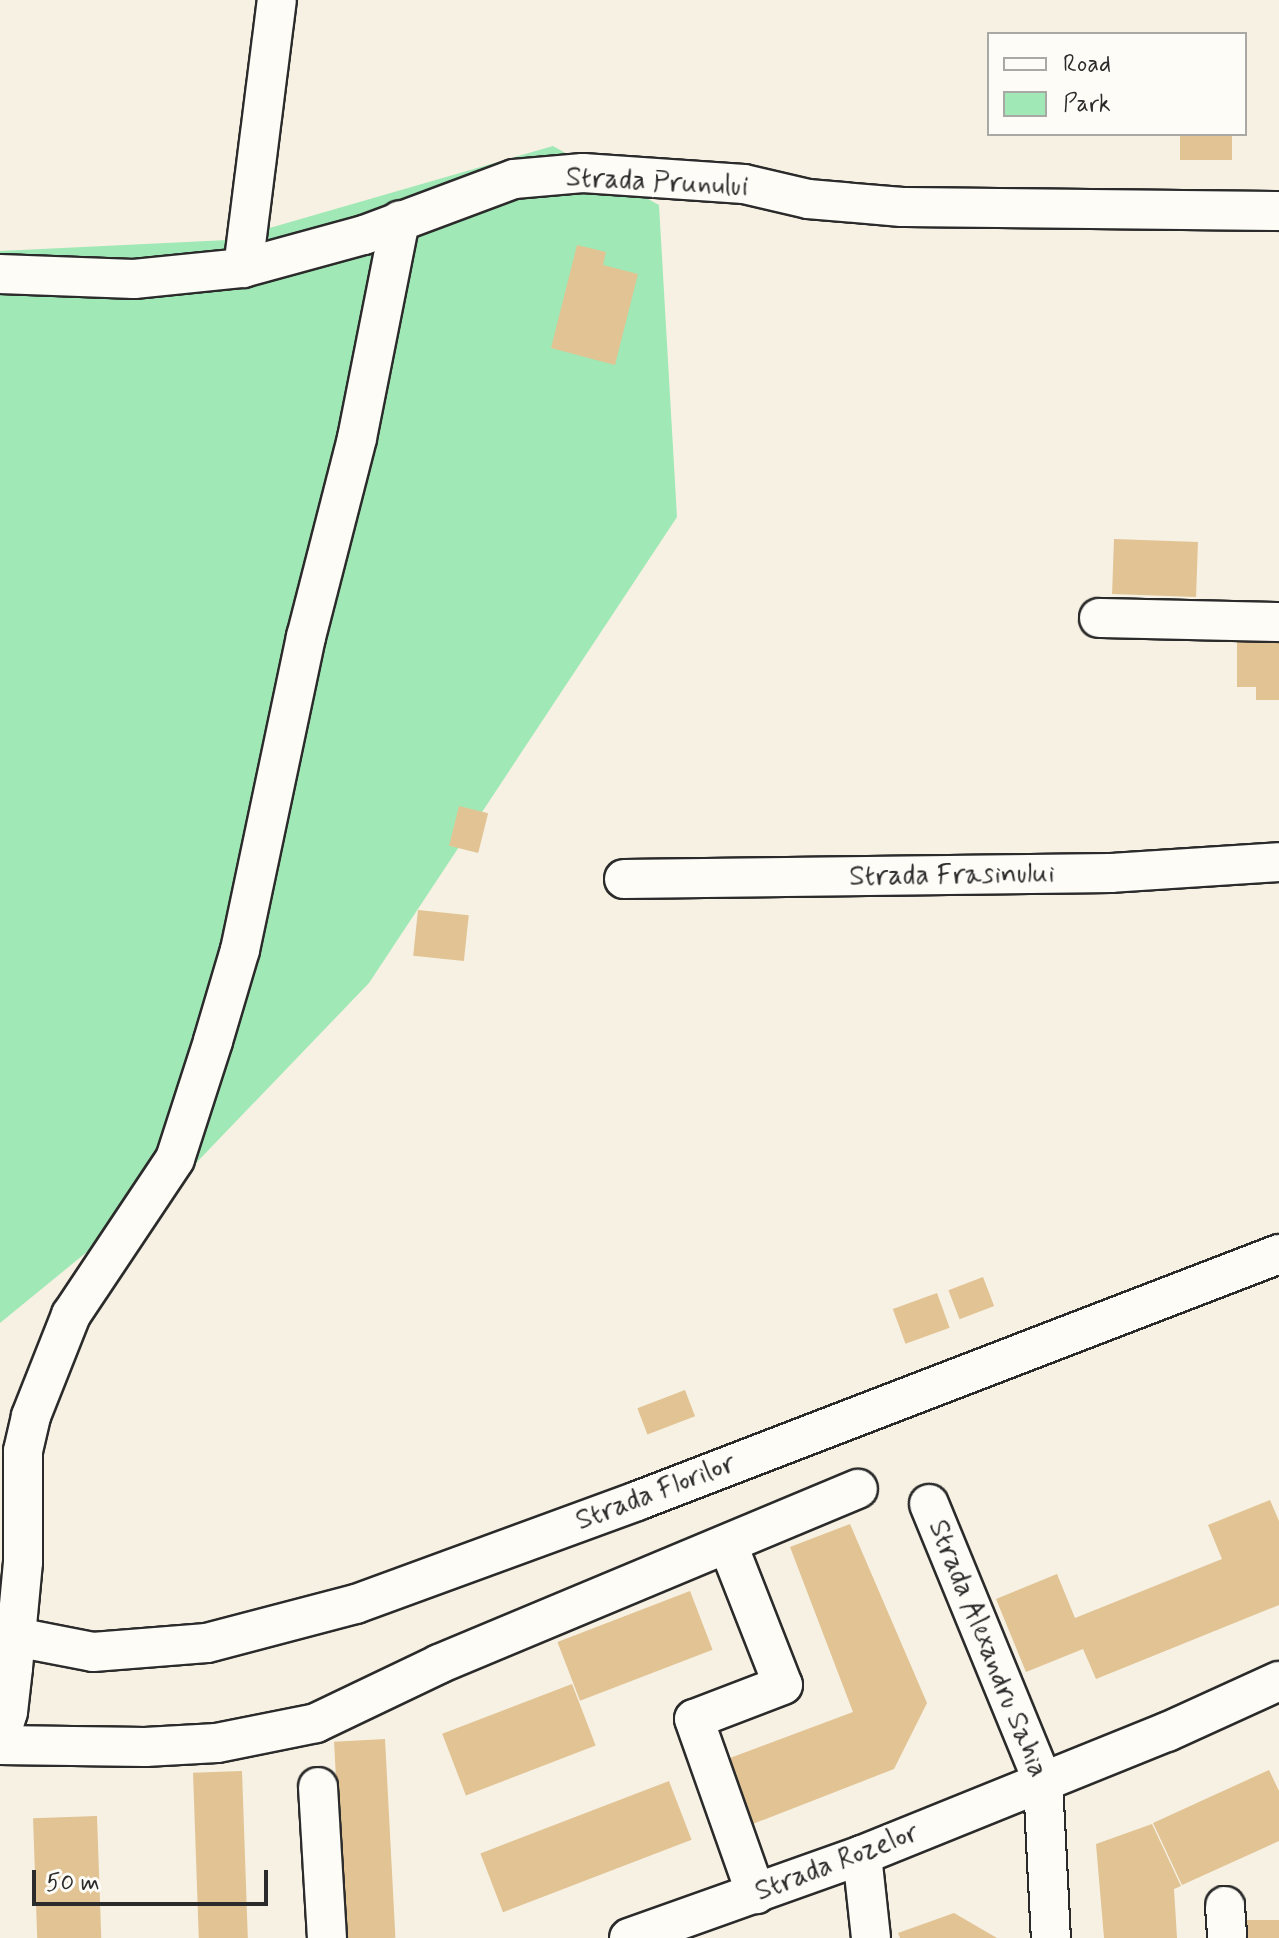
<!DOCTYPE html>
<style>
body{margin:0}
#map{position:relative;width:1279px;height:1938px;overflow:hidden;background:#f7f1e3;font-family:Mynerve,sans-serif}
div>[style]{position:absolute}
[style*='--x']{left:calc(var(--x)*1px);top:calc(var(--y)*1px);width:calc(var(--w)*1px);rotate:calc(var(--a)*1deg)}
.green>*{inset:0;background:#a0e8b5}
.building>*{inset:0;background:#e1c394;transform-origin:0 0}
.roads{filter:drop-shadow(2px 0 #2b2b2b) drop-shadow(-2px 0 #2b2b2b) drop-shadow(0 2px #2b2b2b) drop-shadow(0 -2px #2b2b2b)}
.minor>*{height:38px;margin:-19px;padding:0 19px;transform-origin:19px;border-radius:19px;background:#fdfcf7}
span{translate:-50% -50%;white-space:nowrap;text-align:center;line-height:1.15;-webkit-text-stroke:6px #fdfcf7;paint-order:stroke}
.street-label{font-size:28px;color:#2b2b2b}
.legend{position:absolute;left:987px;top:32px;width:260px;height:104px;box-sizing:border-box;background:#fdfcf7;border:2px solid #a9a8a5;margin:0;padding:10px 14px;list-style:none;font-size:24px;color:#2b2b2b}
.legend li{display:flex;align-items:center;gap:16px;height:40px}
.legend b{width:40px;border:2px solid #a9a8a5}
.scale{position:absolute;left:32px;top:1870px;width:236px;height:36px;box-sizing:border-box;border:4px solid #2b2b2b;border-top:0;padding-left:10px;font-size:24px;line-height:28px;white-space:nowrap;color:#2b2b2b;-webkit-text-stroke:6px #fdfcf7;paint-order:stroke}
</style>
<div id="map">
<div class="green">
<i style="clip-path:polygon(553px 146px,659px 205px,677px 517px,369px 983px,197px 1162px,0 1323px,0 251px,228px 240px)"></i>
</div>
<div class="building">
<i style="left:1180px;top:134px;width:52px;height:26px"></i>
<i style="clip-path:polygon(577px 245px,606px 252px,603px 265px,638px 274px,615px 365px,551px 348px)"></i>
<i style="left:1114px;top:539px;width:84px;height:55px;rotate:2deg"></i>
<i style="clip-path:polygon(1237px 638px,1279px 638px,1279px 700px,1256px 700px,1256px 687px,1237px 687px)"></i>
<i style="left:459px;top:806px;width:30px;height:41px;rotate:14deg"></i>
<i style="left:418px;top:910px;width:51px;height:46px;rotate:6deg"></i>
<i style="left:983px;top:1277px;width:31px;height:37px;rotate:69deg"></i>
<i style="left:937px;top:1293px;width:37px;height:47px;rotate:70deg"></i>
<i style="left:685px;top:1390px;width:28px;height:51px;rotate:69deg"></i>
<i style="clip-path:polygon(1270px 1500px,1279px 1521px,1279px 1605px,1096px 1679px,1083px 1649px,1026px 1672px,996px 1599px,1057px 1574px,1075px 1618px,1222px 1559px,1208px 1525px)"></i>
<i style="clip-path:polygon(850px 1524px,927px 1703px,894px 1769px,745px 1827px,722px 1761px,853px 1712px,790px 1547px)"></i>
<i style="left:690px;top:1591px;width:63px;height:142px;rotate:69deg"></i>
<i style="left:572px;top:1684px;width:66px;height:139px;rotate:69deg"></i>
<i style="left:385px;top:1739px;width:199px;height:51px;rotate:87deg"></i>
<i style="clip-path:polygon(1269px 1770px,1279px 1791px,1279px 1841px,1182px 1885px,1153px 1823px)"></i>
<i style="left:242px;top:1771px;width:167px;height:49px;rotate:88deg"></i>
<i style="left:669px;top:1781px;width:63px;height:202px;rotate:69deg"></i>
<i style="left:97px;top:1816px;width:122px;height:64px;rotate:88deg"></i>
<i style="clip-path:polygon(1152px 1824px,1181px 1886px,1174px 1889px,1177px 1938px,1104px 1938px,1096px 1844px)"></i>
<i style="clip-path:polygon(954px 1913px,997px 1938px,900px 1938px,898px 1933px)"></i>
<i style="left:1279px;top:1920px;width:18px;height:32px;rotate:90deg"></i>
</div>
<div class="roads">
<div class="minor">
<i style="--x:243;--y:268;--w:270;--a:-82.8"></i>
<i style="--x:0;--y:274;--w:134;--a:2.1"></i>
<i style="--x:134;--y:279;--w:110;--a:-5.8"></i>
<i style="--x:243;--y:268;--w:125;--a:-15.3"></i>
<i style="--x:364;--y:235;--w:160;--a:-20.5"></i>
<i style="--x:514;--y:179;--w:69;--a:-5"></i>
<i style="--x:583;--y:173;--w:161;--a:3.9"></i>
<i style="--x:744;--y:184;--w:66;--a:13.2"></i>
<i style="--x:808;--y:199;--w:94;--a:4.9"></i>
<i style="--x:902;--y:207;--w:377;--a:0.6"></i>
<i style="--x:1099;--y:618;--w:180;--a:1.3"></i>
<i style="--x:624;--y:879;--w:487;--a:-0.7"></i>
<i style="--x:1111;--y:873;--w:168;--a:-3.7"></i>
<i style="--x:929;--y:1504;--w:300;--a:67.7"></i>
<i style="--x:1043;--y:1782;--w:156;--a:87.1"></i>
<i style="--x:728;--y:1545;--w:150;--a:68.6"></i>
<i style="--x:783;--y:1685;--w:95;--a:159.1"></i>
<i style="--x:694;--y:1719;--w:186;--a:70.5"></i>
<i style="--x:16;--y:1637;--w:78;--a:11"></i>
<i style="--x:93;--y:1652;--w:114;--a:-4.5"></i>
<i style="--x:207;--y:1643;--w:154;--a:-14.7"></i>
<i style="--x:356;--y:1604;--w:299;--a:-20.1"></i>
<i style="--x:637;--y:1501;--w:688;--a:-21.04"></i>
<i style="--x:0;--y:1738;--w:27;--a:-73"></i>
<i style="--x:8;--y:1712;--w:44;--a:-83.5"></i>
<i style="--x:13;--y:1668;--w:106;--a:-84.6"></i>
<i style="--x:23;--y:1562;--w:111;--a:-90"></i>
<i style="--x:23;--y:1451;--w:36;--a:-77"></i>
<i style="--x:31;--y:1416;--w:109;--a:-68.4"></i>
<i style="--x:71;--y:1315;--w:187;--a:-56.3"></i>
<i style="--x:175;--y:1159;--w:124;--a:-72.1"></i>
<i style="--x:213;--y:1041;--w:95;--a:-73.5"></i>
<i style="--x:240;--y:950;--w:320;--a:-78.1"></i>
<i style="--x:306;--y:637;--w:205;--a:-75.6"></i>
<i style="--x:357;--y:438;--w:222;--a:-78.8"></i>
<i style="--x:0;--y:1745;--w:145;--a:0.8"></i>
<i style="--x:145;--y:1747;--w:72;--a:-3.2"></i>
<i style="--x:217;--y:1743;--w:101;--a:-11.4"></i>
<i style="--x:316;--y:1723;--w:136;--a:-25.6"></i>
<i style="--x:439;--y:1664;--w:454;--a:-22.7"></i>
<i style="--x:318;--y:1787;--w:151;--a:86.6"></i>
<i style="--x:862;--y:1855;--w:83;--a:83.8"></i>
<i style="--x:1225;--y:1906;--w:32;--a:86"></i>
<i style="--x:629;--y:1938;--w:247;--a:-19.6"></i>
<i style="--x:862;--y:1855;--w:329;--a:-22"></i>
<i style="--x:1167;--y:1732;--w:123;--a:-24.5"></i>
</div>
</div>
<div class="street-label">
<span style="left:657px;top:183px;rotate:3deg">Strada Prunului</span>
<span style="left:952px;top:876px;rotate:-1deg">Strada Frasinului</span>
<span style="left:656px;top:1493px;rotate:-21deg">Strada Florilor</span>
<span style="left:987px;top:1649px;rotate:68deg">Strada Alexandru Sahia</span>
<span style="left:837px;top:1863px;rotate:-21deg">Strada Rozelor</span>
</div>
<ul class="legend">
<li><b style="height:10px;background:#fdfcf7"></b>Road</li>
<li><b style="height:22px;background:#a0e8b5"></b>Park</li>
</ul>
<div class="scale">50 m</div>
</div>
